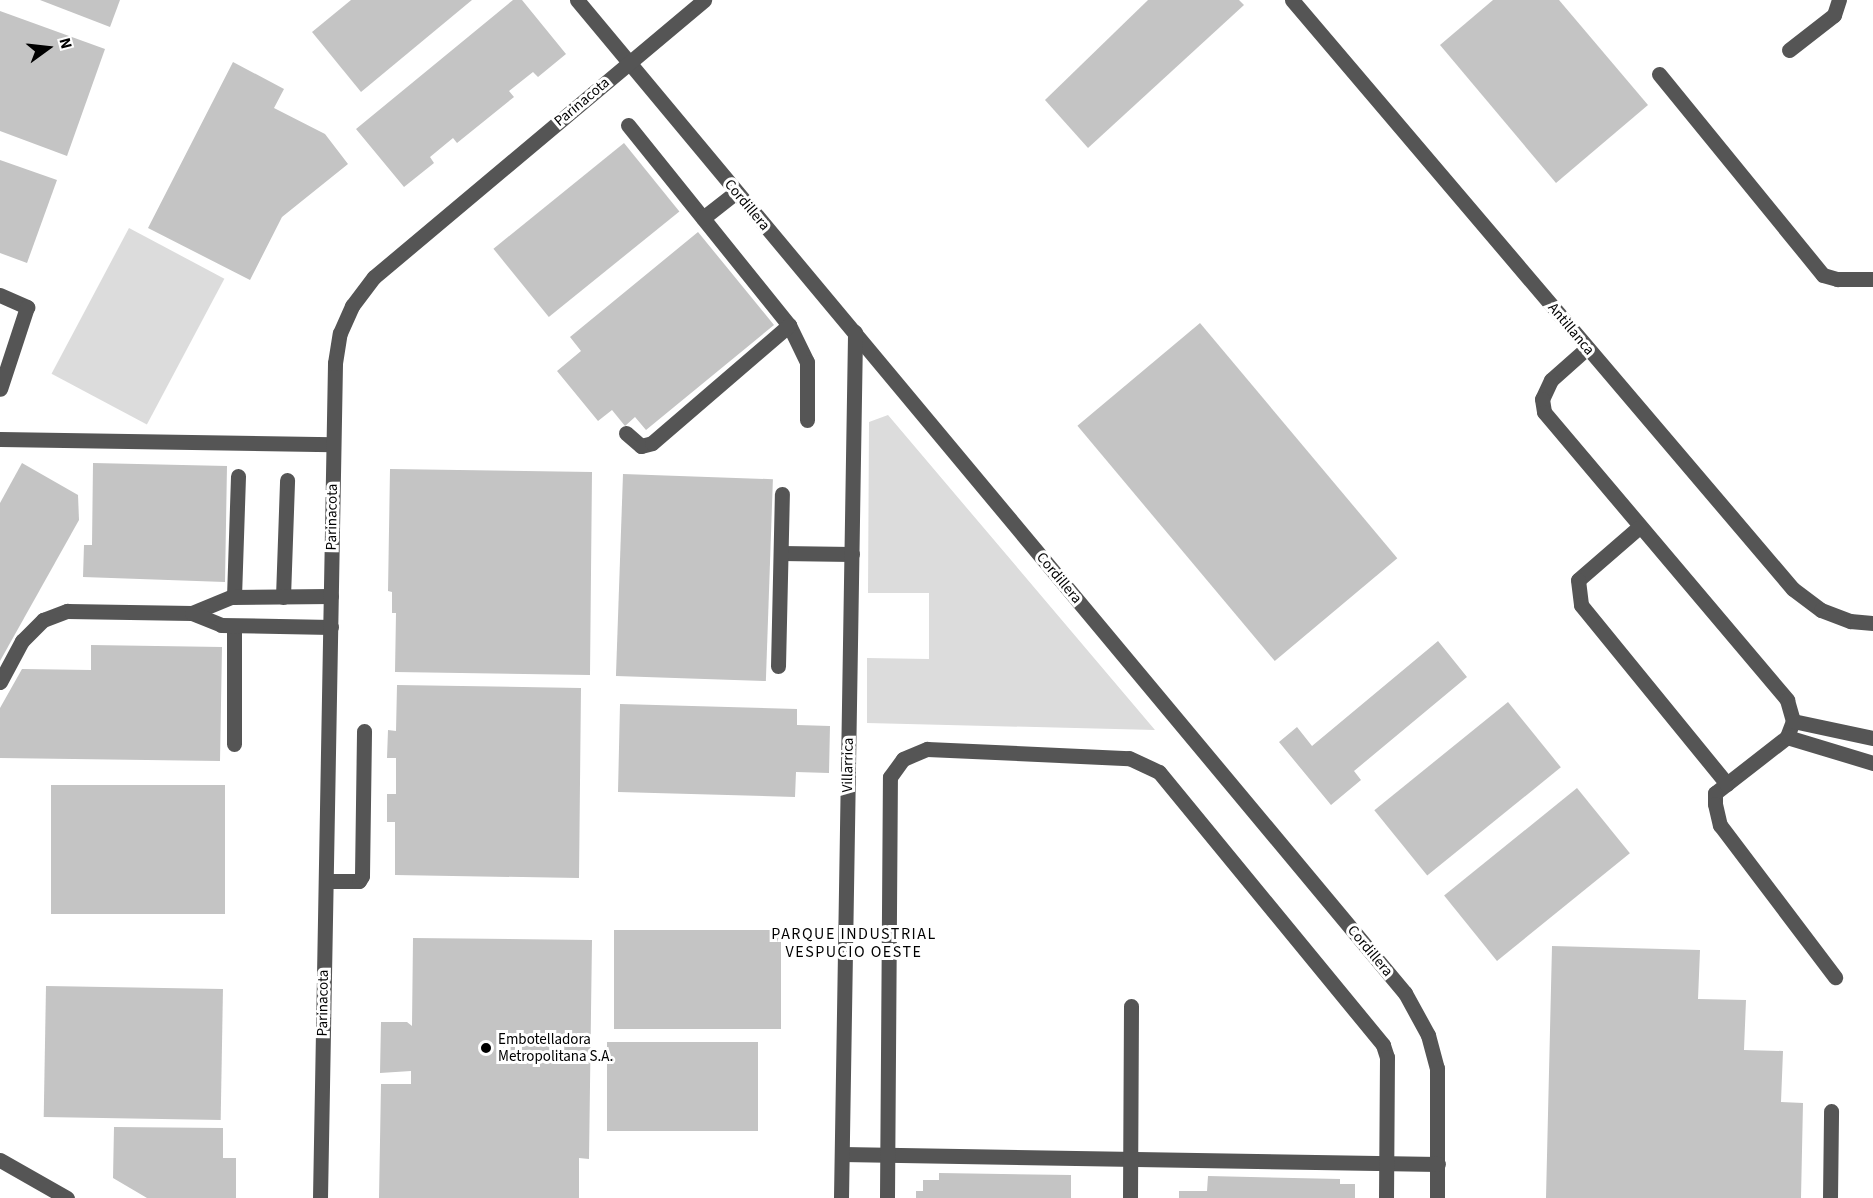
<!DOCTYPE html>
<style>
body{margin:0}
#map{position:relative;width:1873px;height:1198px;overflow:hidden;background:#fff;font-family:"Source Sans 3",sans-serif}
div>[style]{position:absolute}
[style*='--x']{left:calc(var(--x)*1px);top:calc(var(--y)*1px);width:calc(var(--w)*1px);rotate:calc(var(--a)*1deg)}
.green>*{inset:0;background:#dcdcdc;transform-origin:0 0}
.building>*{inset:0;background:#c4c4c4;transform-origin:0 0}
.minor>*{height:15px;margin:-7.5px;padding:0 7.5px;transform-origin:7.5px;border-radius:7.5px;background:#555}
.dots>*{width:16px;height:16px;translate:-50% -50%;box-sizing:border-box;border:3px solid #fff;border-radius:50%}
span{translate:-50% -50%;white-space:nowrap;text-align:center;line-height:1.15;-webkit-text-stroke:6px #fff;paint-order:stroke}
.street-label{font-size:15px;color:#000}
.poi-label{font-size:15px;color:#000}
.left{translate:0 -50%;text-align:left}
.neighbourhood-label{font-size:16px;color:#000;letter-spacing:1.5px}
.north{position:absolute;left:18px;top:18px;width:60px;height:60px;-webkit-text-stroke:4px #fff;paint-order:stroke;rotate:75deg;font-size:16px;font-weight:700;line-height:24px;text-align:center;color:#000}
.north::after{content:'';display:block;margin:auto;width:21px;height:27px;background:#000;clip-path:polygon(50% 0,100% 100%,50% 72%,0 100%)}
</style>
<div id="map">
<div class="green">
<i style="left:129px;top:228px;width:108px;height:165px;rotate:28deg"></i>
<i style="clip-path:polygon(888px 415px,1155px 730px,867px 723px,867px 658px,929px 659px,929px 593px,868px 593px,869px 422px)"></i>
</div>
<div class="building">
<i style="clip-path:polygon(40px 0,120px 0,110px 27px)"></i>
<i style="clip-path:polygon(351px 0,472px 0,361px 92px,312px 32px)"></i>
<i style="clip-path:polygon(513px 0,522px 0,566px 54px,538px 77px,533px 72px,509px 91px,514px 97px,457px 143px,453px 138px,430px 157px,434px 163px,404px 187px,356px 129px)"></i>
<i style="clip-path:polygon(1148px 0,1239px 0,1244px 5px,1088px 148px,1045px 100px)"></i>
<i style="clip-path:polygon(1493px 0,1559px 0,1648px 105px,1556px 183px,1440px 45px)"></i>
<i style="clip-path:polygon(0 11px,105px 49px,67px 156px,0 131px)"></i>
<i style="clip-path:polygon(233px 62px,284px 89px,274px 108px,325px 134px,348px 164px,282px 217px,250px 280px,148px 228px)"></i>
<i style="left:624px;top:143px;width:88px;height:168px;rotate:51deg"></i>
<i style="clip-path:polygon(0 160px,57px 180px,27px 263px,0 253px)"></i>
<i style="clip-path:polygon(698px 232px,774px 325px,646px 430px,635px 417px,625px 426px,612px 410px,598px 421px,557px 371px,581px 351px,570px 337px)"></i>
<i style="left:1200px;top:323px;width:307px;height:160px;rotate:50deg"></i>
<i style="clip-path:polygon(22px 463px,78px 495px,79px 520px,0 661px,0 503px)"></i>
<i style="clip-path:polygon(93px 463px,227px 466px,225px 582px,83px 577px,84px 545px,92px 545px)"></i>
<i style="clip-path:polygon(390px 469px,592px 472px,590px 675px,395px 672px,396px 613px,392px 613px,392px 592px,388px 591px)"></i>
<i style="left:623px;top:474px;width:150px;height:202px;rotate:2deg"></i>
<i style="clip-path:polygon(1438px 641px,1467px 677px,1354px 771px,1361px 780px,1331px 805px,1279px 742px,1297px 727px,1312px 746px)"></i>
<i style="clip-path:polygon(91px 645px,222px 647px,220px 761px,0 758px,0 708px,22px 669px,91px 670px)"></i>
<i style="clip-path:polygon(397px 685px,581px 688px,579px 878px,395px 875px,395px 822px,387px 822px,387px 794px,396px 794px,396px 758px,387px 758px,388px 730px,396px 731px)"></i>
<i style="left:1508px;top:702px;width:84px;height:172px;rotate:51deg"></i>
<i style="clip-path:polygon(620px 704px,797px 709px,797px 725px,830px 726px,829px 773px,796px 772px,795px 797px,618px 792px)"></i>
<i style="left:51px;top:785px;width:174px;height:129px"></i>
<i style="left:1577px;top:788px;width:84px;height:171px;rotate:51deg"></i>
<i style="left:614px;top:930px;width:167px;height:99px"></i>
<i style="clip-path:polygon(413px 938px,592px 940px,589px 1159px,579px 1158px,579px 1198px,379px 1198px,381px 1084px,411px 1084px,411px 1071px,380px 1073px,381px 1022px,407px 1022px,412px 1026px)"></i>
<i style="clip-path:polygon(1552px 946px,1700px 950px,1698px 999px,1746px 1000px,1744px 1050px,1783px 1051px,1781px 1102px,1803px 1103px,1801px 1198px,1546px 1198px)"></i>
<i style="left:46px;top:986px;width:177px;height:131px;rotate:1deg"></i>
<i style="left:607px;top:1042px;width:151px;height:89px"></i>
<i style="clip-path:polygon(114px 1127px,223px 1128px,223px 1158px,236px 1158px,236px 1198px,147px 1198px,113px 1178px)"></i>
<i style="clip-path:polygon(939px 1173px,1071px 1175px,1071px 1198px,916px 1198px,916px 1191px,923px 1191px,923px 1180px,939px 1180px)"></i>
<i style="clip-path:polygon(1208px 1176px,1340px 1179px,1340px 1184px,1355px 1184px,1355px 1198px,1179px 1198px,1179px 1191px,1207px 1191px)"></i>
</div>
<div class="minor">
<i style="--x:577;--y:0;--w:1293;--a:50.18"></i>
<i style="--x:1405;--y:993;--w:48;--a:61.3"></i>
<i style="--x:1428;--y:1035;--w:34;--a:75"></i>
<i style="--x:1437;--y:1068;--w:130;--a:90"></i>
<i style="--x:1292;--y:0;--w:773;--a:49.62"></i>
<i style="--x:1793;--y:589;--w:35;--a:37"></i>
<i style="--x:1821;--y:610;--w:31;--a:21"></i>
<i style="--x:1850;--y:621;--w:23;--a:5"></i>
<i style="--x:1789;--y:50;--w:57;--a:-37.9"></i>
<i style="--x:1834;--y:15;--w:16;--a:-72"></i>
<i style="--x:1659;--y:74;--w:259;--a:50.8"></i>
<i style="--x:1823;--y:275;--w:15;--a:16"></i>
<i style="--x:1837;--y:279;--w:36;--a:0"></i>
<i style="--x:628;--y:125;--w:257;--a:51.2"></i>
<i style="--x:789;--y:325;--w:41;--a:64.1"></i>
<i style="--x:807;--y:362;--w:58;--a:90"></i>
<i style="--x:703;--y:218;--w:42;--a:-38.2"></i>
<i style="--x:0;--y:295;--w:30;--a:24"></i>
<i style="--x:27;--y:307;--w:86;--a:108.2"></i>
<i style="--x:1587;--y:348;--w:48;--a:138.4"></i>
<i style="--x:1551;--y:380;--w:21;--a:115"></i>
<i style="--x:1542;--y:399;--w:13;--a:81"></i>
<i style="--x:1544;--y:412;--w:377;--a:49.8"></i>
<i style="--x:1787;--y:700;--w:22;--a:74"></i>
<i style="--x:1793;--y:721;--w:17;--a:111"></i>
<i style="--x:1787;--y:737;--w:91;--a:142.1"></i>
<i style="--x:1715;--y:793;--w:11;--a:90"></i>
<i style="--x:1715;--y:804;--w:22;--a:77"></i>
<i style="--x:1720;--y:825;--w:191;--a:52.9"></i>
<i style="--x:626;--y:433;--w:20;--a:41"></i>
<i style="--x:641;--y:446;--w:11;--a:-15"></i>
<i style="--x:652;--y:443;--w:181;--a:-40.7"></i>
<i style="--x:0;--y:439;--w:333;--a:0.9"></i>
<i style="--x:1638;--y:528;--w:79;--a:139.1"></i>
<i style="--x:1578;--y:580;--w:25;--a:83"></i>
<i style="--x:1581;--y:605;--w:231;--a:50.8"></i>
<i style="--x:781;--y:553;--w:71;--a:0.8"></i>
<i style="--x:234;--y:597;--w:121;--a:-88.1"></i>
<i style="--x:283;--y:597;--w:117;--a:-88"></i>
<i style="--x:192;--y:613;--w:42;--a:-22.3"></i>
<i style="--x:231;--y:597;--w:100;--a:-0.6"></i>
<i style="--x:234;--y:626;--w:118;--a:90"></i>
<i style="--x:778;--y:666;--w:172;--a:-88.7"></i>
<i style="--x:0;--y:682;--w:47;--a:-61.8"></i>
<i style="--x:22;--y:641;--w:30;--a:-45"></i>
<i style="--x:43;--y:620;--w:26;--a:-21"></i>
<i style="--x:67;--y:611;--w:125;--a:0.9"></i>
<i style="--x:192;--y:613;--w:31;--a:22"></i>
<i style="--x:221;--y:625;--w:110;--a:1"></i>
<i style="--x:1793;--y:721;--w:82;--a:12"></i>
<i style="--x:1787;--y:737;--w:90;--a:16.8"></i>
<i style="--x:326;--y:881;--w:33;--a:0"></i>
<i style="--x:359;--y:881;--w:6;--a:-59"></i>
<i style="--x:362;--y:876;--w:145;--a:-89.2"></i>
<i style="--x:842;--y:1154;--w:596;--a:0.96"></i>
<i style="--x:0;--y:1160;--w:77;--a:29.6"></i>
<i style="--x:320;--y:1198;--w:835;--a:-88.97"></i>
<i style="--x:335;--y:363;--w:30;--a:-81"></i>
<i style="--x:340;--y:333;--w:30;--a:-66"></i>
<i style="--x:352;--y:306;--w:36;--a:-53"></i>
<i style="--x:374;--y:277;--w:431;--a:-40"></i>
<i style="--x:841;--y:1198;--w:866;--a:-89.07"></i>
<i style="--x:887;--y:1198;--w:421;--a:-89.6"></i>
<i style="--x:890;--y:777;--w:22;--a:-54"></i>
<i style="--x:903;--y:759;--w:26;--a:-23"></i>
<i style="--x:927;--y:749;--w:202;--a:2.6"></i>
<i style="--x:1129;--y:758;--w:33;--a:25"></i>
<i style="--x:1159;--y:772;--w:353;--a:50.6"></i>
<i style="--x:1383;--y:1045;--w:13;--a:72"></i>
<i style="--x:1387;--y:1057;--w:141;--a:90.4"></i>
<i style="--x:1130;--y:1198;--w:192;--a:-89.7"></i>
<i style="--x:1830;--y:1198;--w:87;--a:-89.3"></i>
</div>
<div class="dots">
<i style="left:486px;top:1048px;background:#000"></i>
</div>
<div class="street-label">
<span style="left:582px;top:102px;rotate:-40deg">Parinacota</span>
<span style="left:747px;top:205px;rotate:50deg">Cordillera</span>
<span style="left:1571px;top:329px;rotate:50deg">Antillanca</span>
<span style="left:332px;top:517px;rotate:-89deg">Parinacota</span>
<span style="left:1059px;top:578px;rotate:50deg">Cordillera</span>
<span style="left:848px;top:765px;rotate:-89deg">Villarrica</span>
<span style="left:1370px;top:951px;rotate:50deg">Cordillera</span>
<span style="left:323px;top:1003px;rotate:-89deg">Parinacota</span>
</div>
<div class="poi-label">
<span class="left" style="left:498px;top:1048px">Embotelladora<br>Metropolitana S.A.</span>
</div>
<div class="neighbourhood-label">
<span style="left:854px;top:943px">PARQUE INDUSTRIAL<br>VESPUCIO OESTE</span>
</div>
<div class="north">N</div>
</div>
